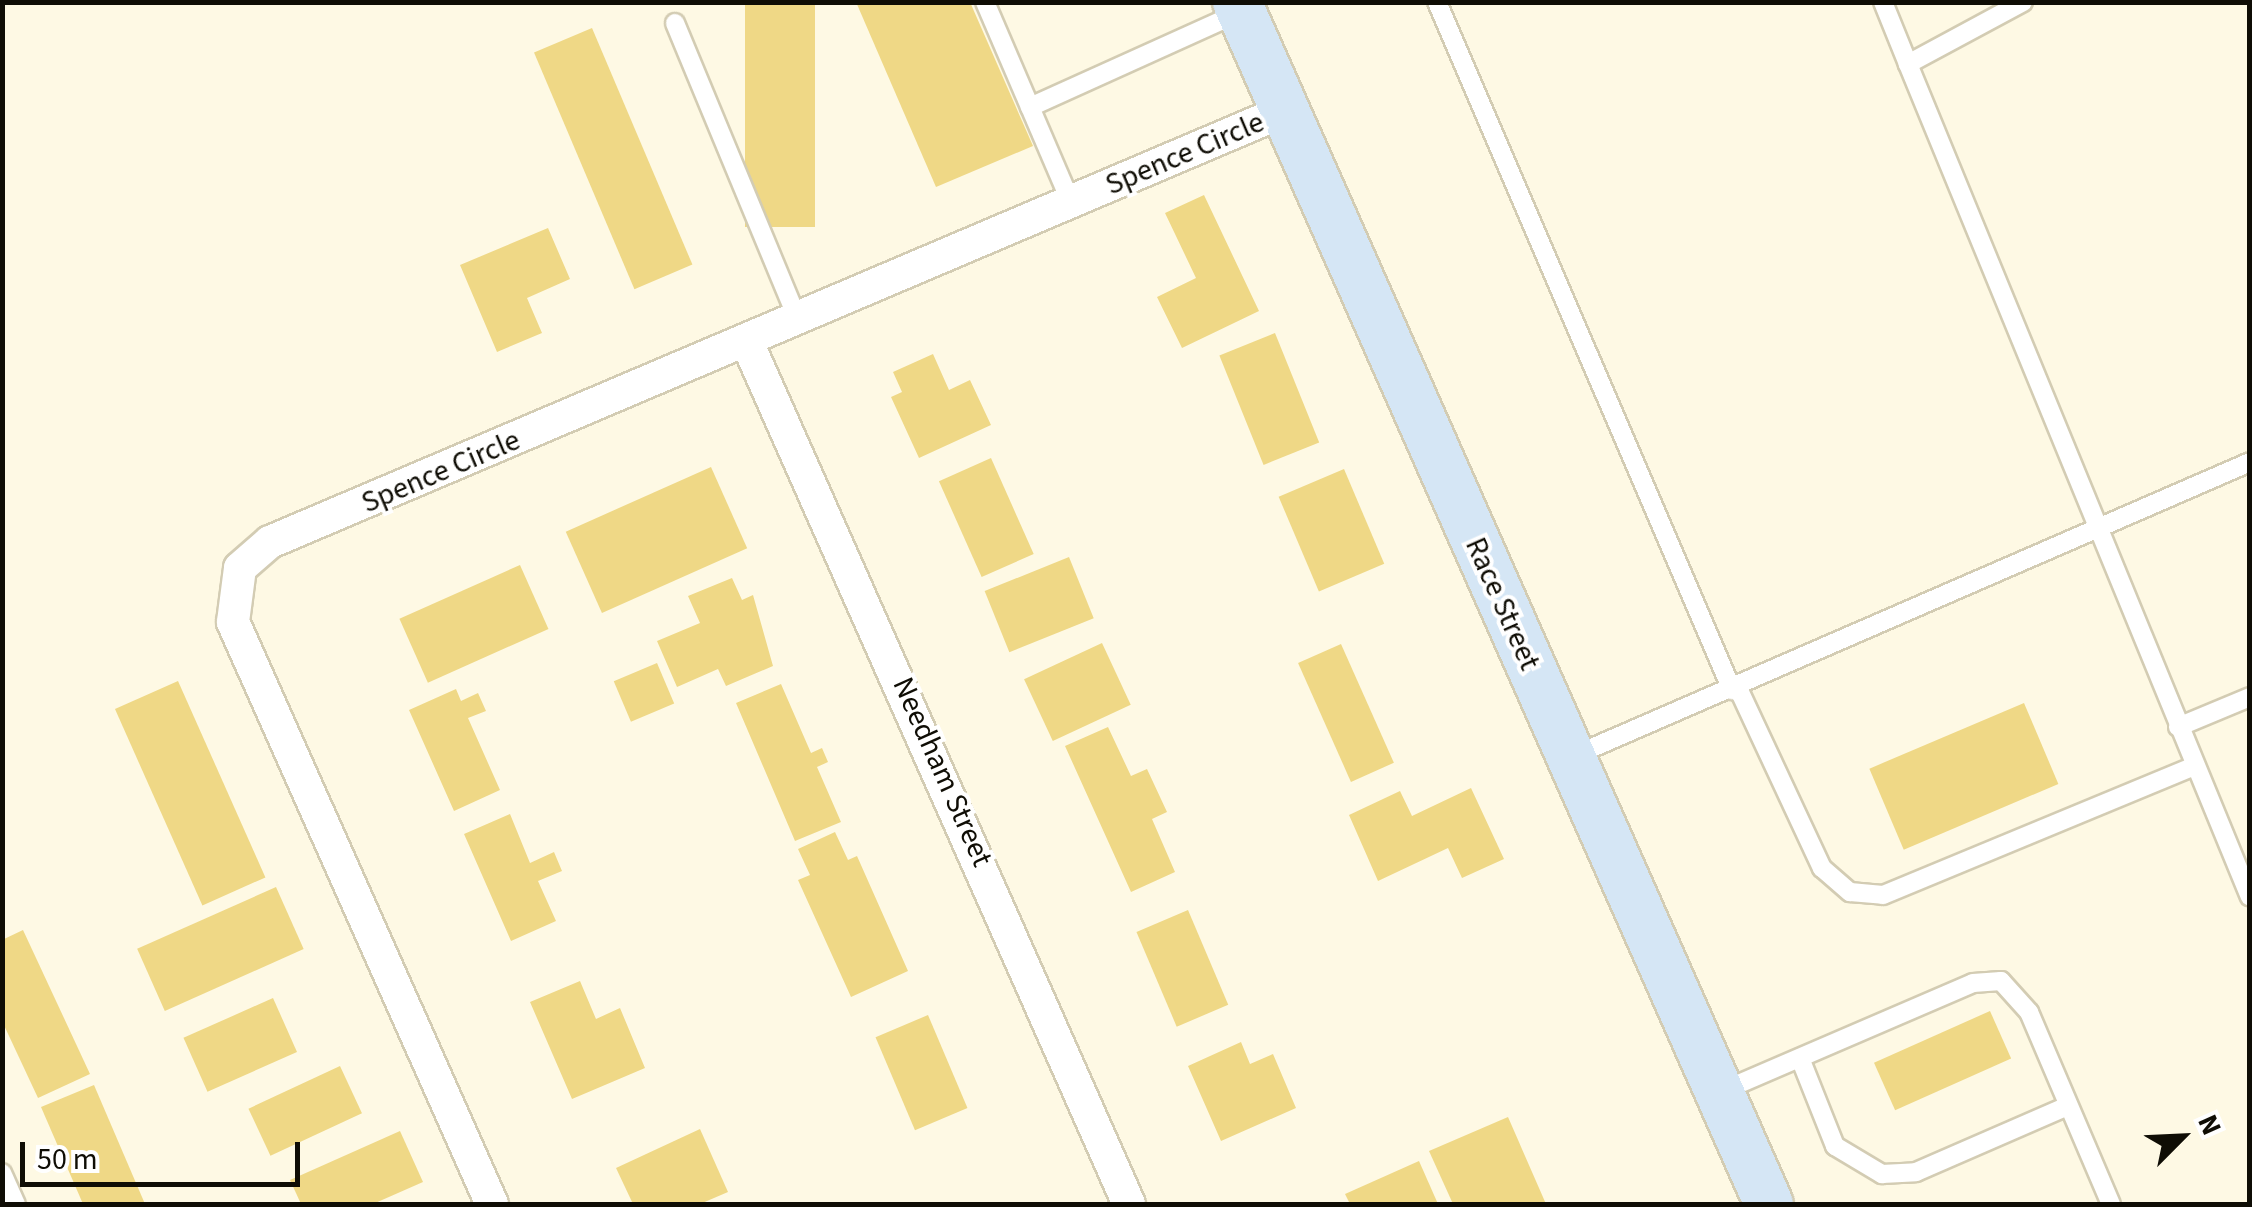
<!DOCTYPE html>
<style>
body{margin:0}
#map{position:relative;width:2252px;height:1207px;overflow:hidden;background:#fef9e4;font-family:"Source Sans 3",sans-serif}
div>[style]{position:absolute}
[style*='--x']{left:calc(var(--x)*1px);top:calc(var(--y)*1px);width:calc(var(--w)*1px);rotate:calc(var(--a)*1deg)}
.building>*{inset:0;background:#efd886;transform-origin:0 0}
.roads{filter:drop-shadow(2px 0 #d3ccb3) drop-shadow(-2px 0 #d3ccb3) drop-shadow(0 2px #d3ccb3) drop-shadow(0 -2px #d3ccb3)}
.lane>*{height:18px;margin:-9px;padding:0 9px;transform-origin:9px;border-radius:9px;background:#fff}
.street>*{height:32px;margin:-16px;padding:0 16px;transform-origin:16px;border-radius:16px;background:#fff}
.secondary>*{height:48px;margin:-24px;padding:0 24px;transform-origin:24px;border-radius:24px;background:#d5e6f5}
span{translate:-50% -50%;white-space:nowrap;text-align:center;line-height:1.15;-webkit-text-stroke:8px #fff;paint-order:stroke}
.street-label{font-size:30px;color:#0f0d05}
.frame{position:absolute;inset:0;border:5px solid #0f0d05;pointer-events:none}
.north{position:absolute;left:2132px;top:1087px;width:100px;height:100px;-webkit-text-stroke:8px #fff;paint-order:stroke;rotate:66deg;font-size:28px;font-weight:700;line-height:40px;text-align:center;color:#0f0d05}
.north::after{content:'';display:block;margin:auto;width:35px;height:45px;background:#0f0d05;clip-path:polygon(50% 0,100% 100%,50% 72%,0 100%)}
.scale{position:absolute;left:20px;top:1142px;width:280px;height:45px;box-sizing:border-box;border:5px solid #0f0d05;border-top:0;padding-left:12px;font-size:30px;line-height:35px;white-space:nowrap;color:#0f0d05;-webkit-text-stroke:8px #fff;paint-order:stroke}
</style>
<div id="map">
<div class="building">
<i style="left:745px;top:2px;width:70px;height:225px"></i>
<i style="clip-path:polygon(856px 2px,970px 2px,1033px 146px,936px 187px)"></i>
<i style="left:592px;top:28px;width:257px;height:63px;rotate:67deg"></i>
<i style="clip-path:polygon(1204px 195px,1259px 311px,1182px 348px,1157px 297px,1196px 278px,1165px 213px)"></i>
<i style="clip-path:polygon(548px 228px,570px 279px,527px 298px,542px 333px,497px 352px,460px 265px)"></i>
<i style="left:1275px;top:333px;width:118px;height:60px;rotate:68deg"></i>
<i style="clip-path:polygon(933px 354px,949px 390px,970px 380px,991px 425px,919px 458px,891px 397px,902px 392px,893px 372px)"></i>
<i style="left:991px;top:458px;width:105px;height:57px;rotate:66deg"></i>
<i style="left:711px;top:467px;width:89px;height:159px;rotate:66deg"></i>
<i style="left:1344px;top:469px;width:103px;height:71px;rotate:67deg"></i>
<i style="left:1069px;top:557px;width:66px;height:91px;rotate:68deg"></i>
<i style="left:520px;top:565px;width:70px;height:132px;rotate:66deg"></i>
<i style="clip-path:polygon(732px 578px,742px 600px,753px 595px,773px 666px,726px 686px,718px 669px,677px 687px,657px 641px,700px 623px,688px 596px)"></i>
<i style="left:1102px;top:643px;width:68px;height:86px;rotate:65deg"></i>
<i style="left:1341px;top:644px;width:130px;height:47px;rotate:66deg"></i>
<i style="left:657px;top:663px;width:44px;height:47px;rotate:67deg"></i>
<i style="left:178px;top:681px;width:215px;height:69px;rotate:66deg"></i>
<i style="clip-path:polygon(781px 684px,811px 753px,822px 748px,828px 762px,817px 767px,841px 822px,795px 841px,736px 703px)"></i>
<i style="clip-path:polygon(456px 689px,461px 701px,478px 693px,486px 711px,468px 718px,500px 790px,454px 811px,409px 710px)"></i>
<i style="left:2024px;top:703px;width:88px;height:168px;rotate:67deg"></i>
<i style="clip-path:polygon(1108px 727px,1131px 776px,1147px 769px,1167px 812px,1152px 819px,1175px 872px,1131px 892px,1065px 746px)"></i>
<i style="clip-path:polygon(1471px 788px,1504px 859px,1462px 878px,1448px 848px,1378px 881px,1349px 815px,1400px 791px,1412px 816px)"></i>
<i style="clip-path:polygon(510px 814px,530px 863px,554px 852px,562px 871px,538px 881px,556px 921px,511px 941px,464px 834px)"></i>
<i style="clip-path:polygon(835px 832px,848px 860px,857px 856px,908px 971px,851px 997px,798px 880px,810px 875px,798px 849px)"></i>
<i style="left:276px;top:887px;width:68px;height:152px;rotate:66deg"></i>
<i style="left:1188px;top:910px;width:103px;height:56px;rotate:67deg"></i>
<i style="clip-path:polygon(23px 930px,90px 1074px,38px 1098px,2px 1021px,2px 940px)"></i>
<i style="clip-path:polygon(580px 981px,596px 1019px,620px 1008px,645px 1068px,572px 1099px,530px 1002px)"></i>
<i style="left:273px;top:998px;width:59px;height:98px;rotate:66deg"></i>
<i style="left:1990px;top:1011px;width:52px;height:127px;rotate:66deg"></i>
<i style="left:928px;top:1015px;width:101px;height:57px;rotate:67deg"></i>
<i style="clip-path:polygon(1241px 1042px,1250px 1064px,1273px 1054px,1296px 1108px,1221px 1141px,1188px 1066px)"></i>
<i style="left:340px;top:1066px;width:52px;height:101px;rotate:65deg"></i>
<i style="clip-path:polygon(94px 1085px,145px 1204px,83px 1204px,41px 1107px)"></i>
<i style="clip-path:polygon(1508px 1117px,1546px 1204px,1453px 1204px,1429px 1151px)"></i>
<i style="clip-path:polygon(700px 1129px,728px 1192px,700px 1204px,633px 1204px,616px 1168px)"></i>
<i style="clip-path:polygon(400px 1131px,423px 1182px,373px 1204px,301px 1204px,290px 1180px)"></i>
<i style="clip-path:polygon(1419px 1161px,1438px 1204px,1350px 1204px,1345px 1194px)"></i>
</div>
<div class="roads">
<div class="lane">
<i style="--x:985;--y:2;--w:219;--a:66.8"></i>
<i style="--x:1437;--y:2;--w:749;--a:66.79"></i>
<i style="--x:1883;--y:2;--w:67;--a:68"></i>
<i style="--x:2023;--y:2;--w:131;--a:151.7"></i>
<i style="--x:1908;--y:64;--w:900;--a:67.68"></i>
<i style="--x:675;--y:23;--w:321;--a:67.5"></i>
<i style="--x:1030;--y:107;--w:230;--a:-24.3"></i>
<i style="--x:1738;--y:688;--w:199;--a:65"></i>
<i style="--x:1822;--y:868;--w:37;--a:41"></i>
<i style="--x:1850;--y:892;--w:33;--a:5"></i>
<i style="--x:1883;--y:895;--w:338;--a:-22.5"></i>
<i style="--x:2178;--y:727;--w:78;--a:-22.6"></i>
<i style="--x:1571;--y:757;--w:740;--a:-23.48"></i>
<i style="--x:1800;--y:1058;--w:95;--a:68.3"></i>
<i style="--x:1835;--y:1146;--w:55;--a:30.8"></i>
<i style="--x:1882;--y:1174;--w:34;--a:-3"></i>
<i style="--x:1916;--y:1172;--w:166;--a:-23.5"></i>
<i style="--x:1720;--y:1092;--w:275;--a:-23.3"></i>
<i style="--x:1973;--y:983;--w:28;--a:-4"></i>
<i style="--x:2001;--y:981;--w:42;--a:47.9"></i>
<i style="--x:2029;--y:1012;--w:209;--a:66.9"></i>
<i style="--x:2;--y:1173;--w:34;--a:66"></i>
</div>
<div class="street">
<i style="--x:747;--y:342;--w:943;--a:66.1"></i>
<i style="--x:492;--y:1204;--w:637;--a:-113.99"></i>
<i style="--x:233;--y:622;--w:54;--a:-82.6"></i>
<i style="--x:240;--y:568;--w:40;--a:-41"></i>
<i style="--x:270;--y:542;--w:1102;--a:-23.03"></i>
</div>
<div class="secondary">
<i style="--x:1237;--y:2;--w:1314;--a:66.13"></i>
</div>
</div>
<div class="street-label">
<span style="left:1185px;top:154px;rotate:-23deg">Spence Circle</span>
<span style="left:441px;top:472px;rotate:-23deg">Spence Circle</span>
<span style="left:1502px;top:604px;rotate:66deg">Race Street</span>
<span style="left:942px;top:772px;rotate:66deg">Needham Street</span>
</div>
<div class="frame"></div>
<div class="north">N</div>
<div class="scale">50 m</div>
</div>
